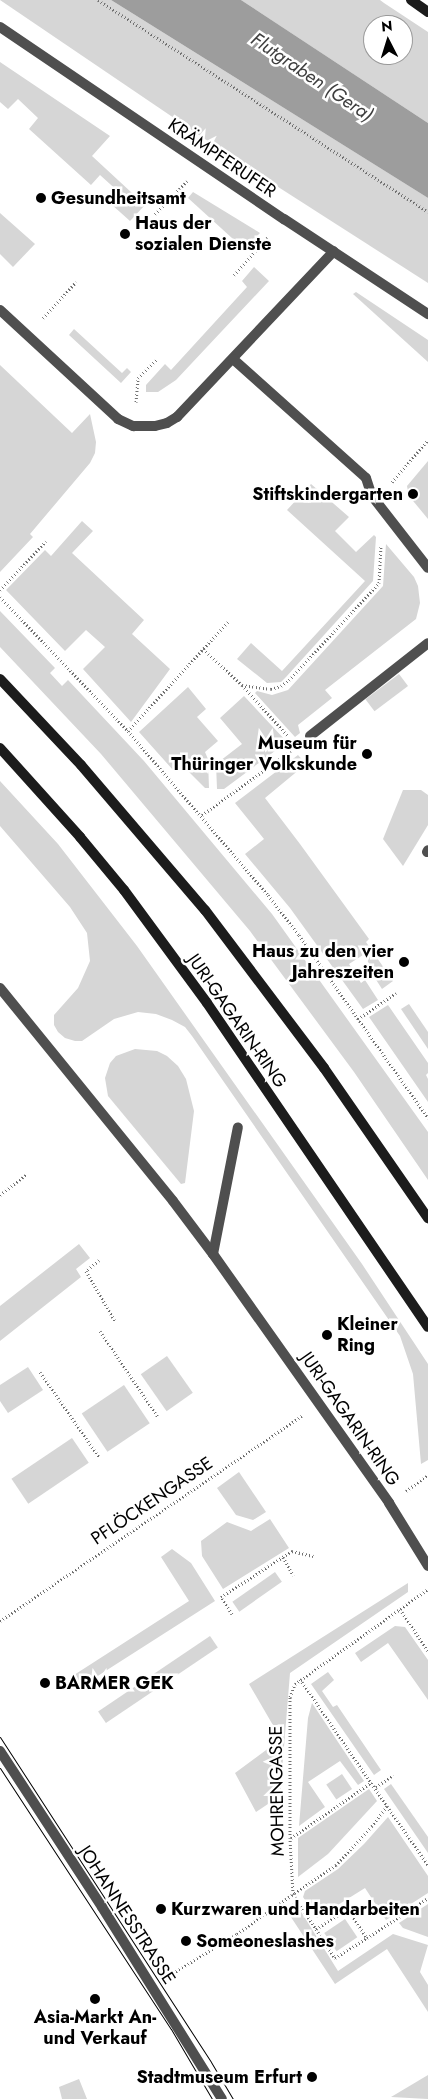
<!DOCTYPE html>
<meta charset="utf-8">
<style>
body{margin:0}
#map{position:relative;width:428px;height:2099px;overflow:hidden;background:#fff;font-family:Jost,sans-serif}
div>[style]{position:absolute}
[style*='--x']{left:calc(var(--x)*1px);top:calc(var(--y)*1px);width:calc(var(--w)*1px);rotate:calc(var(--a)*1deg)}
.green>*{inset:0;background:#d6d6d6;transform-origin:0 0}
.water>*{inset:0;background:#9d9d9d}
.path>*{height:3px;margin-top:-1.5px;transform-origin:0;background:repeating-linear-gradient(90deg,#717171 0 1px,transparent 0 3.5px)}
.lane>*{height:10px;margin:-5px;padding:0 5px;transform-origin:5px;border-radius:5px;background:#4f4f4f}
.street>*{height:10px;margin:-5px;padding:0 5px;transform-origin:5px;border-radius:5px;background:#4f4f4f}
.secondary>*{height:10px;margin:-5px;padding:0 5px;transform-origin:5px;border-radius:5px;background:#1c1c1c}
.tram>*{height:1px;margin:-0.5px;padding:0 0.5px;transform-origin:0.5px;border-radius:0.5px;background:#000}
.dots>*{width:14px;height:14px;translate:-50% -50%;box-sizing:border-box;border:2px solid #fff;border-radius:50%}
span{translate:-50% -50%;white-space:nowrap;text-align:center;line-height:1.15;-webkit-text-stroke:5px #fff;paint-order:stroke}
.street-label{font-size:18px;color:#000}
.poi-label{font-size:18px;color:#000;font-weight:700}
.left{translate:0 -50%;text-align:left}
.right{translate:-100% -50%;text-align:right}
.water-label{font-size:19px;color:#3e3e3e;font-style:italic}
.north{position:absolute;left:363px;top:15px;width:50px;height:50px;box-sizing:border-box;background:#fff;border:1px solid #999;border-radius:50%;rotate:355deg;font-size:14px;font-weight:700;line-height:20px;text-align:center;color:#000}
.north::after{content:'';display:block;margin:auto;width:18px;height:22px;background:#000;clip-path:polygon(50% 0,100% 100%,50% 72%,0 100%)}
</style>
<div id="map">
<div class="green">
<i style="clip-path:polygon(0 0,111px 0,428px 198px,428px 283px,230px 156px)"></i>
<i style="clip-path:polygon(evenodd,241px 0,380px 0,384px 3px,428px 32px,428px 123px,241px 0,373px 25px,403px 25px,403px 55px,373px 55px,373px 25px)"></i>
<i style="clip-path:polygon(0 62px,110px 136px,92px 156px,145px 205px,130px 221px,111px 204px,121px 194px,100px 175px,91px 185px,29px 129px,38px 118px,18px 99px,8px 109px,0 102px)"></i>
<i style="clip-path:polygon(193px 192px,260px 233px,244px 249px,188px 198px)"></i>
<i style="clip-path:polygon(0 213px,35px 244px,13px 267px,0 254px)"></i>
<i style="clip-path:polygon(254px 267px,269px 281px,176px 380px,158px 392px,146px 392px,146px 385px,165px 364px,171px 370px,247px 287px,242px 281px)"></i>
<i style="clip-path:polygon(356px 292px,428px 340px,428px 362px,353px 294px)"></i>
<i style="clip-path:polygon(74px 329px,122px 373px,127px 368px,131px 372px,121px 383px,69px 335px)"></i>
<i style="clip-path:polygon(0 365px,72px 433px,90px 414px,96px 442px,95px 453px,90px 463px,30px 534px,33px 537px,0 572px)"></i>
<i style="clip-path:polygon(428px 461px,428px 519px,409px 496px,407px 486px)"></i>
<i style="clip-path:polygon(311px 484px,349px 517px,335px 531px,356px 552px,374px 535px,376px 537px,373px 581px,286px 677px,281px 682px,267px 683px,237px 659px,251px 643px,282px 671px,365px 581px,287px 510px)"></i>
<i style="clip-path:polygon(82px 521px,93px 531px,72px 553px,144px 620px,132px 634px,170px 669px,131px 722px,83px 669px,105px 647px,86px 630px,65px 651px,6px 590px,45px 550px,51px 556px)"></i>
<i style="clip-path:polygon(386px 544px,414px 577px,418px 586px,420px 603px,416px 619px,325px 690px,332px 698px,298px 725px,300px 733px,295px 737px,255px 693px,257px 691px,272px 695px,288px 690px,383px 586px)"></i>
<i style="clip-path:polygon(0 611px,55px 668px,50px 673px,62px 686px,68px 680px,144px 761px,272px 914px,428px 1132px,428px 1180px,354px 1072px,250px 931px,101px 754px,0 647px)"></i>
<i style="left:399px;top:674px;width:15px;height:42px;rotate:53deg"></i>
<i style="clip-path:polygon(188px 687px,206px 709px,197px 717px,218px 741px,205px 752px,208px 759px,209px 788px,205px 788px,181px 764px,173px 770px,139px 732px)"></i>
<i style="clip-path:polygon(244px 696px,287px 742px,224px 789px,217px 789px,216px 764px,242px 744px,220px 718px)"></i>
<i style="clip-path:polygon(298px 755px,306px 764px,265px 798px,300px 844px,369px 939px,366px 942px,393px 981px,382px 989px,373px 975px,376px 973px,363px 955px,349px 964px,361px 983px,365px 980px,378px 1000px,363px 1009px,290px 908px,245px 854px,264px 839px,235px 803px)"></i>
<i style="clip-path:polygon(0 781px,58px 844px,137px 946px,362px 1264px,428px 1364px,428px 1460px,421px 1464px,413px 1374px,400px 1336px,192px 1036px,185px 1027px,172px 1020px,156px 1014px,138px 1012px,114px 1019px,82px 1041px,75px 1041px,65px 1038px,58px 1032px,54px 1025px,54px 1015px,78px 988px,90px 961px,87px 933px,70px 907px,0 826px)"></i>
<i style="clip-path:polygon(403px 790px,421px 790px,428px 795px,428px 825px,403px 866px,383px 839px)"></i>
<i style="clip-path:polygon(409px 1004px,428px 1032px,428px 1049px,401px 1009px)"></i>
<i style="clip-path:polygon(388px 1005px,428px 1063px,428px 1073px,426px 1075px,428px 1079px,428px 1102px,369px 1017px)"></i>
<i style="clip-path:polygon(135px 1049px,157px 1051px,167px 1056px,178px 1066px,186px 1079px,194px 1111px,185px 1183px,181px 1184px,108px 1096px,105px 1078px,110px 1063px,116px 1056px)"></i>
<i style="clip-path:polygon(79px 1244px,90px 1258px,76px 1269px,81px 1277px,0 1341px,0 1306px)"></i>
<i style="left:167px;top:1356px;width:45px;height:32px;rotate:55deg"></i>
<i style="clip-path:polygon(28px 1367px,43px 1390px,8px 1413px,0 1401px,0 1385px)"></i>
<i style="left:124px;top:1385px;width:46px;height:51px;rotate:56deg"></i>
<i style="left:72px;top:1438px;width:30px;height:73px;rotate:56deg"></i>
<i style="clip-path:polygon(239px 1472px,266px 1512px,253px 1520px,236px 1515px,217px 1488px)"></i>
<i style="clip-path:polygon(270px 1519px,289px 1548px,223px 1589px,202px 1556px,201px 1541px,227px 1522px,251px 1531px)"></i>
<i style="clip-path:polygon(172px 1549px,191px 1563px,215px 1601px,82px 1686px,74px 1675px,189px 1601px,161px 1557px)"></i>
<i style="left:275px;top:1572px;width:12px;height:52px;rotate:55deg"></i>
<i style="clip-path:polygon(408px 1583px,408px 1592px,290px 1673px,280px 1796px,256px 1812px,235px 1773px,281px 1739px,249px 1684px)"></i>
<i style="clip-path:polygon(395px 1626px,405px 1627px,428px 1660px,428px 1700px,388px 1643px,361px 1662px,355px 1653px)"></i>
<i style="left:210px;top:1636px;width:14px;height:135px;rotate:56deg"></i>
<i style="clip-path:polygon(328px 1672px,334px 1680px,322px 1691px,333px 1707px,337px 1705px,381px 1770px,374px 1775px,311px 1684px)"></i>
<i style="clip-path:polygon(312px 1703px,364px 1781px,358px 1785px,340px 1761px,308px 1782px,325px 1807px,299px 1826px,308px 1718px)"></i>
<i style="left:342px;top:1774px;width:18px;height:19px;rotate:56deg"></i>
<i style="clip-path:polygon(391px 1784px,428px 1837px,428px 1853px,384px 1789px)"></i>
<i style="clip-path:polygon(369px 1789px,377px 1801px,328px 1854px,298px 1877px,298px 1838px)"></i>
<i style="clip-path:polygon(388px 1817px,428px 1876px,428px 1893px,386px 1920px,365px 1888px,317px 1918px,303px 1897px,305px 1891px,338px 1869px,364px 1844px)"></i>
<i style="clip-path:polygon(295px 1902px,338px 1971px,393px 1934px,428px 1945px,420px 1972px,428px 1985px,428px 2012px,387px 1949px,335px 1984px,285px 1908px)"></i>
<i style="clip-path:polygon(428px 1904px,428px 1937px,403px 1928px,399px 1923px)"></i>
<i style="left:345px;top:1919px;width:22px;height:25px;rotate:56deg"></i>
<i style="clip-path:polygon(428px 2075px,428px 2099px,391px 2097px)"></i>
<i style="clip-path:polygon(79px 2079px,87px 2099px,62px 2099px,59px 2087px)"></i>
</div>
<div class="water">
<i style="clip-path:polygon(111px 0,241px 0,428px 123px,428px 198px)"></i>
</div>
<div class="path">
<i style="--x:98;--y:0;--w:392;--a:32.7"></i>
<i style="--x:155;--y:214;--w:46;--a:-45.9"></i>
<i style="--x:234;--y:275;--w:52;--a:-48.1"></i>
<i style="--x:43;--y:318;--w:49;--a:-47.5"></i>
<i style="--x:136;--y:402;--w:24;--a:-85"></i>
<i style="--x:138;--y:378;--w:28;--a:-45"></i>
<i style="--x:392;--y:482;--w:55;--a:-49.4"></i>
<i style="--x:0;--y:590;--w:67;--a:-46.8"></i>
<i style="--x:0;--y:597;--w:185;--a:46.3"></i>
<i style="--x:128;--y:731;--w:216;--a:49.5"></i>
<i style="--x:268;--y:895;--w:51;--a:52.2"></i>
<i style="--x:299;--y:935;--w:224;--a:54.8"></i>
<i style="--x:203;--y:649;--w:53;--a:42.7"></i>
<i style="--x:242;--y:685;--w:69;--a:48"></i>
<i style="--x:242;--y:685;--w:29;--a:8"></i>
<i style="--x:271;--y:689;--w:10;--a:-17"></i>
<i style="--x:281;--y:686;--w:10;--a:-37"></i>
<i style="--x:289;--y:680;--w:132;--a:-47.1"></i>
<i style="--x:379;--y:583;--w:37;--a:-87"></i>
<i style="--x:128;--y:731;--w:148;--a:-47.5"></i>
<i style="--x:202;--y:815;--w:111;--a:-35.8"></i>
<i style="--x:358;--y:1019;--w:46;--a:-34.4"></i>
<i style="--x:0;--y:1195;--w:34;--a:-38"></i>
<i style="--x:99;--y:1260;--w:17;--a:140"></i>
<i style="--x:86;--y:1271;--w:58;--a:59.9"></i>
<i style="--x:100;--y:1331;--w:104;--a:56"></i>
<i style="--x:40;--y:1372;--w:103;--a:55.2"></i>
<i style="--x:406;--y:1491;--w:27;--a:-36"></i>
<i style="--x:283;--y:1557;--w:21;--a:61"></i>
<i style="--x:400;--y:1609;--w:50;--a:56.3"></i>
<i style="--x:232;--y:1614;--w:20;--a:-123"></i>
<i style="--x:221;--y:1597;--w:85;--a:-32.9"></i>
<i style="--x:292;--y:1551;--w:22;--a:13"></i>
<i style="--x:0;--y:1621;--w:365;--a:-34.2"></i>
<i style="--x:300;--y:1679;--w:154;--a:55.6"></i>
<i style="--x:387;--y:1806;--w:25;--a:127"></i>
<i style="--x:372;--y:1826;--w:53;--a:132.7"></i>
<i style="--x:336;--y:1865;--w:52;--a:146"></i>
<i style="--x:293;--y:1894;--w:42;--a:56.7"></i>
<i style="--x:316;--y:1929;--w:38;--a:-32"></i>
<i style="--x:348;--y:1909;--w:35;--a:57"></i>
<i style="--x:367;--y:1938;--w:73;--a:-33.3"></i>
<i style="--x:376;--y:1787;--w:21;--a:-35"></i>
<i style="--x:387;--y:1806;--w:72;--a:55.2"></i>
<i style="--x:291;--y:1838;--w:98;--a:-34.7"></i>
<i style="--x:316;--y:1929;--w:35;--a:57"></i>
<i style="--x:335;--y:1958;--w:38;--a:-32"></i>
<i style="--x:170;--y:1975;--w:79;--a:-31.5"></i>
<i style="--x:237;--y:1934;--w:69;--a:-35.5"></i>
<i style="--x:293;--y:1894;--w:56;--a:-93.1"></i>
<i style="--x:290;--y:1838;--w:141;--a:-90"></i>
<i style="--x:290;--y:1697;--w:14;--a:-69"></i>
<i style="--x:295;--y:1684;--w:163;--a:-35.5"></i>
</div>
<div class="lane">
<i style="--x:0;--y:310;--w:161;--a:42.7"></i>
<i style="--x:118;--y:419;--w:17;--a:25"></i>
<i style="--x:133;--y:426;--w:22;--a:0"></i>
<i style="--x:155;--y:426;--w:12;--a:-14"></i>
<i style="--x:167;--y:423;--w:12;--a:-31"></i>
<i style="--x:177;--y:417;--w:228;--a:-46.6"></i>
<i style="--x:233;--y:359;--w:178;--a:41.8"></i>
<i style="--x:366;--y:478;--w:19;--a:72"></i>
<i style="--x:372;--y:496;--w:91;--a:52.1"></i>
<i style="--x:310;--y:736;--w:150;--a:-38.2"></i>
<i style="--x:427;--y:852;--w:2;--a:-63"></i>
<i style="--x:213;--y:1254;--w:129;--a:-78.9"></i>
</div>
<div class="street">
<i style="--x:0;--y:27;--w:343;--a:34.1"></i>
<i style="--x:284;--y:219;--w:173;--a:33.4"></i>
<i style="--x:0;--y:988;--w:274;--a:50.9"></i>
<i style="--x:173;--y:1201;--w:66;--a:53"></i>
<i style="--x:213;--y:1254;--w:305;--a:54.7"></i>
<i style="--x:389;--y:1503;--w:74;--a:58.2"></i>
<i style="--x:0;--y:1751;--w:186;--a:56.8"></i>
<i style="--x:102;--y:1907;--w:226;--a:58"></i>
</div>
<div class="secondary">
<i style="--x:411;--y:0;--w:21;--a:35"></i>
<i style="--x:0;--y:679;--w:118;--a:46.7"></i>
<i style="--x:81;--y:765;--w:191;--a:49.5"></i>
<i style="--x:205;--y:910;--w:198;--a:53"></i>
<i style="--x:324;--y:1068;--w:183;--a:55.3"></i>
<i style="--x:0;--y:748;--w:120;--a:48"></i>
<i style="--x:80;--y:837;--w:69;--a:50.3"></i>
<i style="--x:124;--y:890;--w:140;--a:53.7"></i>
<i style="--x:207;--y:1003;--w:392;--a:55.7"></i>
</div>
<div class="tram">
<i style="--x:0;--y:1737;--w:387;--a:57"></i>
<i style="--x:211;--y:2062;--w:43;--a:59.3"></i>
<i style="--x:0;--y:1768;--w:312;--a:56.8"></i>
<i style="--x:171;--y:2029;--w:81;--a:59.6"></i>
</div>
<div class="dots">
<i style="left:41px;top:198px;background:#000"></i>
<i style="left:125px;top:234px;background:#000"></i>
<i style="left:413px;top:494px;background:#000"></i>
<i style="left:367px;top:754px;background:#000"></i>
<i style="left:404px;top:962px;background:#000"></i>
<i style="left:327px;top:1335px;background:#000"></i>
<i style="left:45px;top:1683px;background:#000"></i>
<i style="left:161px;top:1909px;background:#000"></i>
<i style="left:186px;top:1941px;background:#000"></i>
<i style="left:95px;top:1999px;background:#000"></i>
<i style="left:312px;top:2077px;background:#000"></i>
</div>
<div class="street-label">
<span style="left:222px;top:158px;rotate:34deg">KRÄMPFERUFER</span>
<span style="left:237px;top:1021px;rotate:55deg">JURI-GAGARIN-RING</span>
<span style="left:350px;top:1419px;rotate:55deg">JURI-GAGARIN-RING</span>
<span style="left:152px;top:1501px;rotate:-34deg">PFLÖCKENGASSE</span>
<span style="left:277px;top:1791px;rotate:-91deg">MOHRENGASSE</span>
<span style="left:127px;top:1915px;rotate:57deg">JOHANNESSTRASSE</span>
</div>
<div class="poi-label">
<span class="left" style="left:51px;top:198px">Gesundheitsamt</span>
<span class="left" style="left:135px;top:234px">Haus der<br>sozialen Dienste</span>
<span class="right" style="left:403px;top:494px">Stiftskindergarten</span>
<span class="right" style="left:357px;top:754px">Museum für<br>Thüringer Volkskunde</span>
<span class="right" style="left:394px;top:962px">Haus zu den vier<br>Jahreszeiten</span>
<span class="left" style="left:337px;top:1335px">Kleiner<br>Ring</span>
<span class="left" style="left:55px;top:1683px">BARMER GEK</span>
<span class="left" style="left:171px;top:1909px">Kurzwaren und Handarbeiten</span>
<span class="left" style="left:196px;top:1941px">Someoneslashes</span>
<span style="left:95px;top:2028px">Asia-Markt An-<br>und Verkauf</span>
<span class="right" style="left:302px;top:2077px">Stadtmuseum Erfurt</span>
</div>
<div class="water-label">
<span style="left:312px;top:77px;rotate:34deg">Flutgraben (Gera)</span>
</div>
<div class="north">N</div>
</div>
